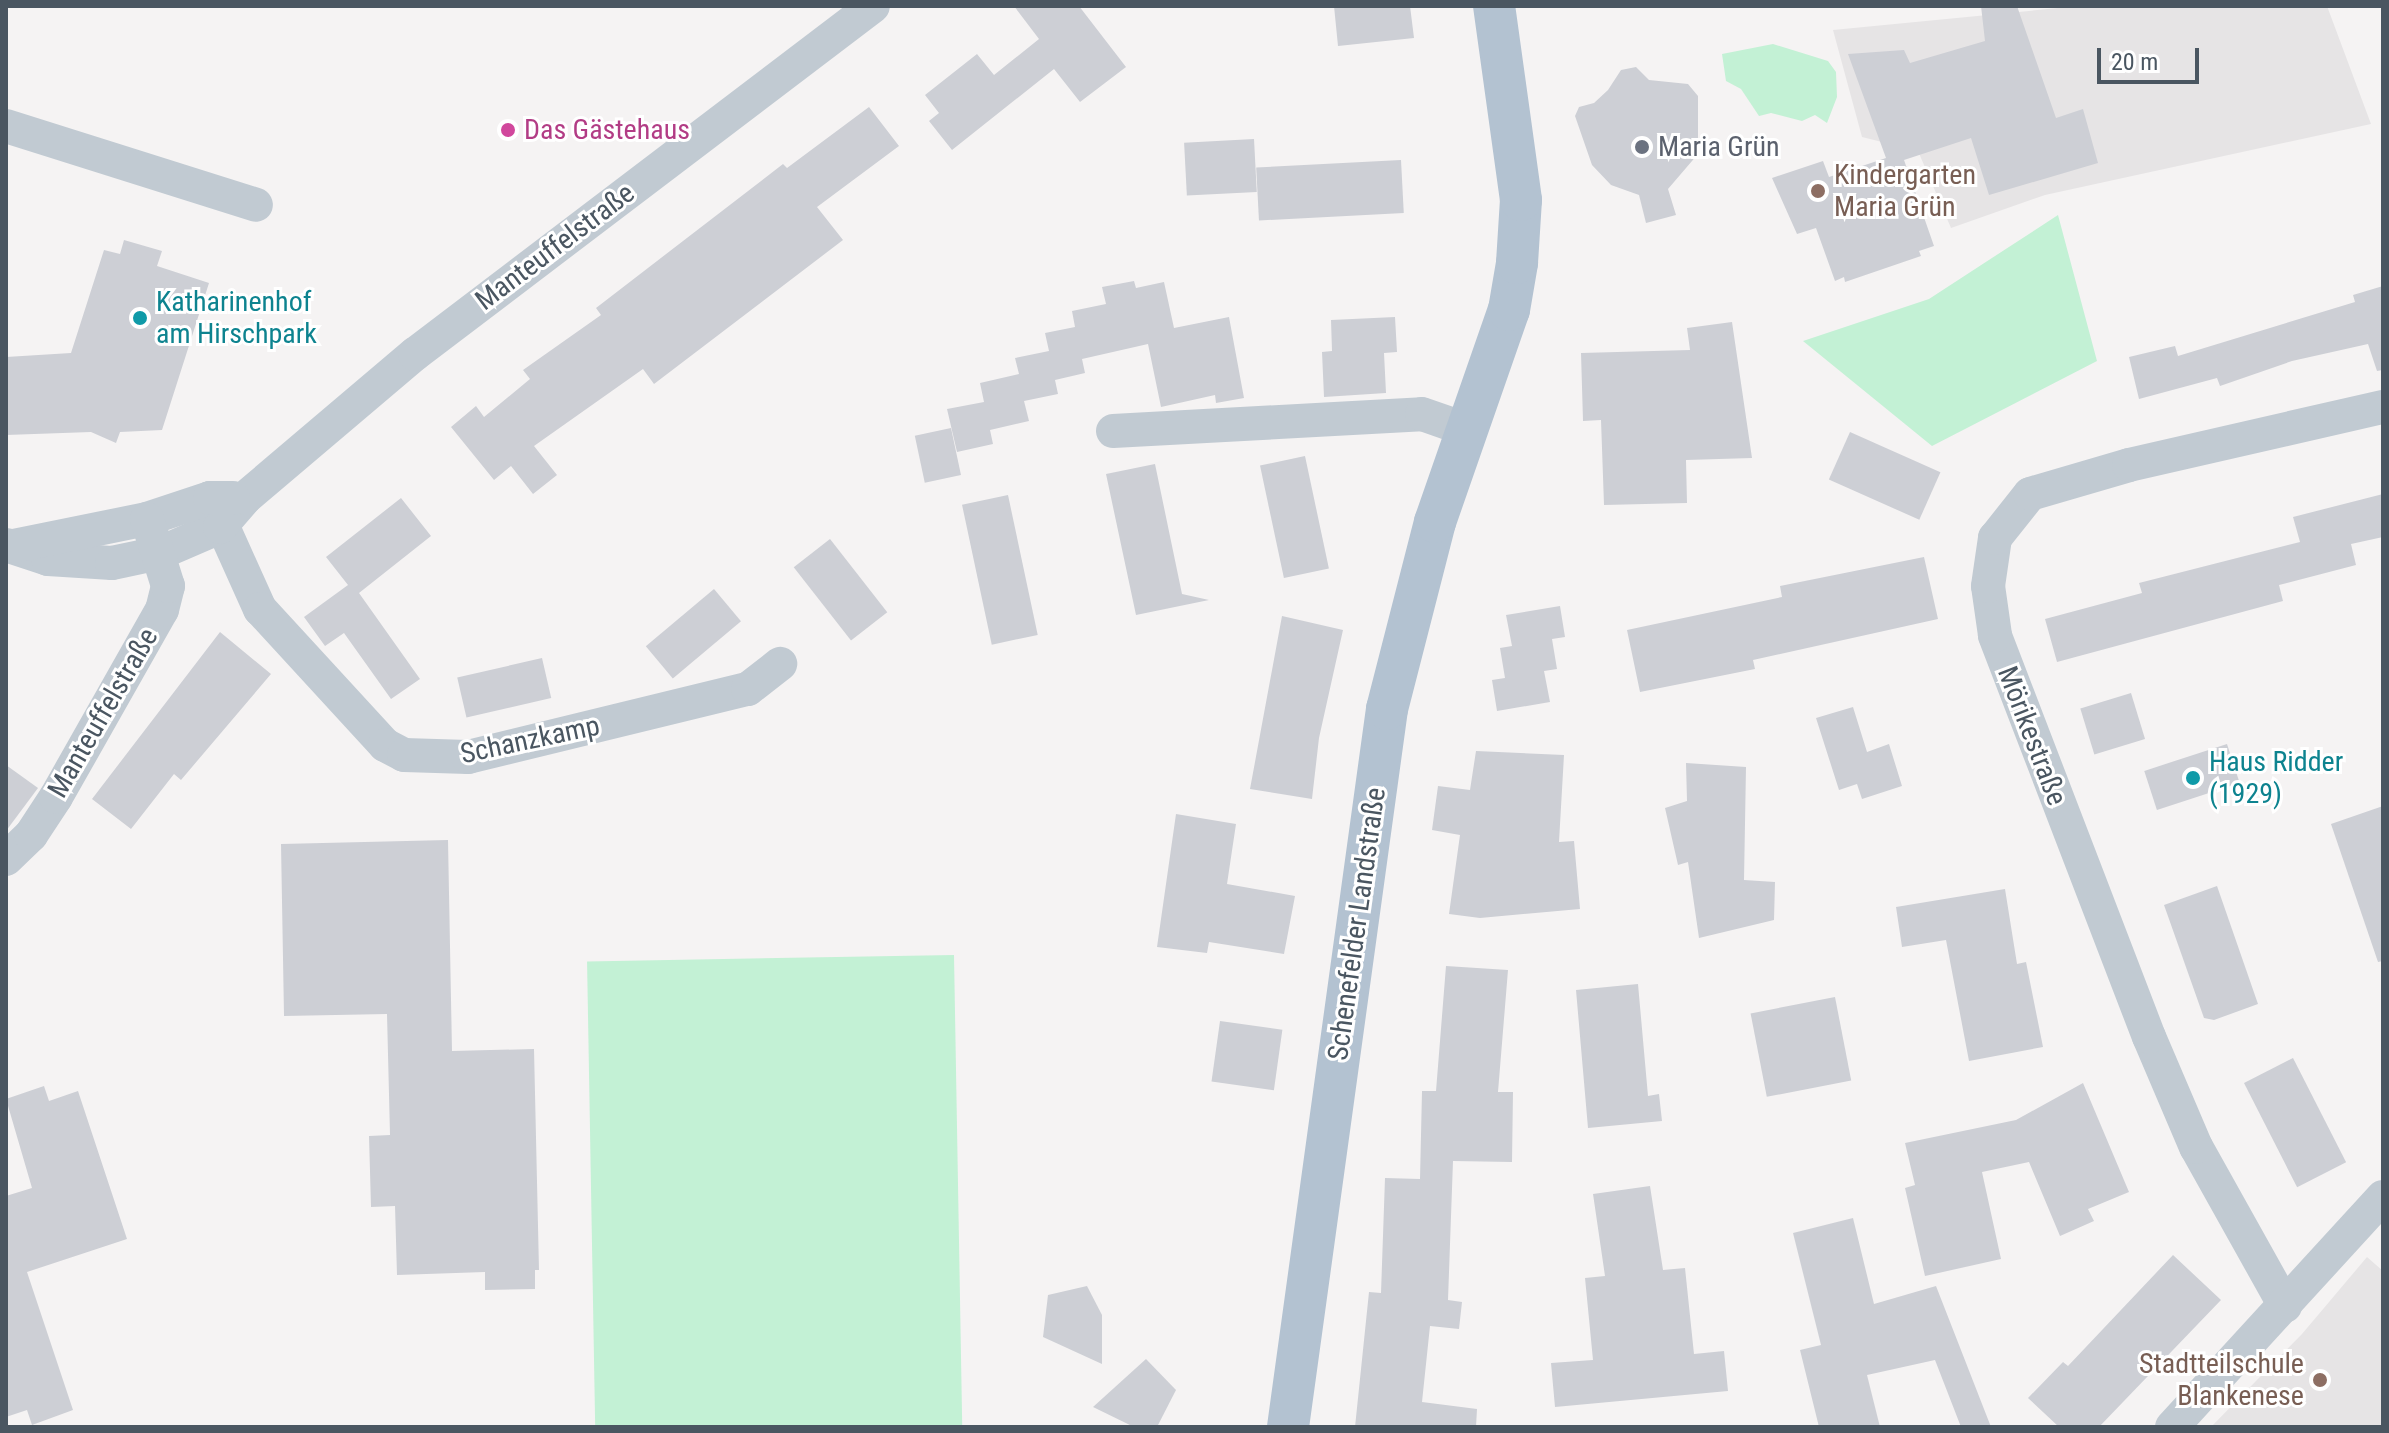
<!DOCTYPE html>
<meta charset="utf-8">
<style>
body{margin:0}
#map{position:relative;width:2389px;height:1433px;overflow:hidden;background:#f5f3f3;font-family:"Roboto Condensed",sans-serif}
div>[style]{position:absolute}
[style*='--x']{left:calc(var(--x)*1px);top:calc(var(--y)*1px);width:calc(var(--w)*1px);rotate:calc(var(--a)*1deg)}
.education>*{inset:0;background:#e6e4e5}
.green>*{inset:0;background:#c3f1d5;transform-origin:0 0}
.building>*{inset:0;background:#cdcfd5;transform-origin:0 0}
.minor>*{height:34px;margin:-17px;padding:0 17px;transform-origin:17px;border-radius:17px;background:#c1cad2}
.major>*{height:42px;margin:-21px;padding:0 21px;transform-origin:21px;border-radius:21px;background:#b3c2d1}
.dots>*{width:22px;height:22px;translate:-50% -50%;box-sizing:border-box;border:4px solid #fff;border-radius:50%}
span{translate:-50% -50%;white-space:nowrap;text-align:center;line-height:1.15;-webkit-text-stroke:6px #fff;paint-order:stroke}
.hotel-label{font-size:28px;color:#b23c85}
.left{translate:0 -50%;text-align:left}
.worship-label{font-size:28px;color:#5b616d}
.education-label{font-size:28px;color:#785e54}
.right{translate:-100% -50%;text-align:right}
.street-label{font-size:28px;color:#4a5661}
.culture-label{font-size:28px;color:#0d838f}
.frame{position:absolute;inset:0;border:8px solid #4a5661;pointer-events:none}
.scale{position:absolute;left:2097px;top:48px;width:102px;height:36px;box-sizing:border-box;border:4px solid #4a5661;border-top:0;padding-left:10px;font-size:24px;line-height:28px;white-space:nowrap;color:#4a5661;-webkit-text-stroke:6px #fff;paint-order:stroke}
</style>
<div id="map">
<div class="education">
<i style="clip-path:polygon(2079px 6px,2327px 6px,2371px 124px,2045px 195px,1951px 228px,1918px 151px,1862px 137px,1833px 30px)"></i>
<i style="clip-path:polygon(2367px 1257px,2383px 1271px,2383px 1427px,2211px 1427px,2302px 1334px)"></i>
</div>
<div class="green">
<i style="clip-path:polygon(1773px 44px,1828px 61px,1836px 72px,1837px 97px,1827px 123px,1815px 115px,1802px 121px,1771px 113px,1759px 116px,1741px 89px,1726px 81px,1722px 54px)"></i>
<i style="clip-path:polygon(2058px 215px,2097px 361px,1932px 446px,1803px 341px,1929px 299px)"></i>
<i style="left:954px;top:955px;width:472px;height:367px;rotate:89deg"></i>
</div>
<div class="building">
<i style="clip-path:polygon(1014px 6px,1079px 6px,1126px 67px,1080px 102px,1054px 69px,952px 150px,929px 121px,939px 113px,925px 95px,977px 54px,994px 75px,1039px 39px)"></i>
<i style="clip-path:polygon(1334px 6px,1410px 6px,1414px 38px,1338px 46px)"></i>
<i style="clip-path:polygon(1981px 6px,2017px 6px,2056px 118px,2083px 109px,2098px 163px,1989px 195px,1971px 138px,1904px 160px,1934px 246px,1919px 251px,1921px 256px,1845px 282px,1844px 277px,1835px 281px,1816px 228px,1797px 234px,1772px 178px,1823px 161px,1829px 177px,1886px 158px,1848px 54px,1904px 50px,1910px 63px,1985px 41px)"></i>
<i style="clip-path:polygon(1636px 67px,1649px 80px,1688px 84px,1698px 96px,1698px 154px,1668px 189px,1676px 215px,1646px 223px,1639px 195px,1611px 185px,1592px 165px,1575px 116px,1579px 107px,1594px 103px,1608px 90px,1621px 70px)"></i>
<i style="clip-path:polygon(869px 107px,899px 146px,817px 207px,843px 240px,654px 384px,643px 369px,534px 446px,557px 475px,533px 494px,511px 466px,494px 480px,451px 427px,476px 406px,484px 417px,530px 379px,523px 370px,601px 315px,596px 308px,783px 164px,787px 168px)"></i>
<i style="left:1254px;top:139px;width:53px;height:70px;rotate:87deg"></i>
<i style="left:1401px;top:160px;width:53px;height:145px;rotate:87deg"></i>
<i style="clip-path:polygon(124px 240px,162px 251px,157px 266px,209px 283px,162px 430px,120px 432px,116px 443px,91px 432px,6px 435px,6px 357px,71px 353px,104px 250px,120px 254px)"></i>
<i style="clip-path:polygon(1134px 281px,1136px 288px,1164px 282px,1174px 328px,1229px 317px,1244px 398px,1216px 403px,1215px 395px,1161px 407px,1148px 344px,1082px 359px,1085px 373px,1055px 380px,1058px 394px,1024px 401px,1029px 421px,990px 430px,993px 444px,957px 452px,947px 409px,984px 402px,980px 383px,1019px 374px,1015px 358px,1049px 351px,1045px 333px,1075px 327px,1072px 311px,1106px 304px,1102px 287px)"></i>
<i style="clip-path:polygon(2383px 286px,2383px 370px,2377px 371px,2368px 344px,2292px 361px,2220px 386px,2217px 378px,2139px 399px,2129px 357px,2175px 346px,2178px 356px,2355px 302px,2353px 295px)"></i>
<i style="clip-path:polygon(1395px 317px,1397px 352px,1384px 353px,1386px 393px,1324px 397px,1322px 352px,1332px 351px,1331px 320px)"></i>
<i style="clip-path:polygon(1732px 322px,1752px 458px,1686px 460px,1687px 503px,1604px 505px,1601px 420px,1583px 421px,1581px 353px,1690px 350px,1687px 328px)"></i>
<i style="left:951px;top:428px;width:48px;height:37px;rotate:78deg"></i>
<i style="left:1850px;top:432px;width:99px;height:52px;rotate:24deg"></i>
<i style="left:1305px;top:456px;width:115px;height:46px;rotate:78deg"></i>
<i style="clip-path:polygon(1155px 464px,1182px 594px,1209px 600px,1136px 615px,1106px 474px)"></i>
<i style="clip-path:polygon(2383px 494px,2383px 537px,2351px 544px,2356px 565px,2279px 585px,2283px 601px,2057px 662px,2045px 619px,2142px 593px,2139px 583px,2300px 542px,2293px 517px)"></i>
<i style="left:1008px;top:495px;width:143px;height:47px;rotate:78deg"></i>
<i style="clip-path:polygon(401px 498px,431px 536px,359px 593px,420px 679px,391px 699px,344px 633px,325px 646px,304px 617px,348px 585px,326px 557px)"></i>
<i style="left:830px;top:539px;width:93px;height:46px;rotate:52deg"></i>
<i style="clip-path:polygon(1924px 557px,1938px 619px,1753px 660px,1755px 669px,1640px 692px,1627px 630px,1782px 597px,1780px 586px)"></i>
<i style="left:714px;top:589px;width:42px;height:89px;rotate:50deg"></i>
<i style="clip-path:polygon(1560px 606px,1565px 637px,1552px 639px,1557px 669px,1544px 671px,1550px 702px,1497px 711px,1492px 680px,1505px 678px,1500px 648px,1512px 646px,1506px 615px)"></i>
<i style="clip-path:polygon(1282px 616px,1343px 630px,1319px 738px,1312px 799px,1250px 789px)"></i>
<i style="clip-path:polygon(220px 632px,271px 674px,181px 780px,174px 774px,131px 829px,92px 799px)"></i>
<i style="left:542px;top:658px;width:41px;height:87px;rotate:77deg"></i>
<i style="left:2131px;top:693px;width:48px;height:53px;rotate:73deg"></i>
<i style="clip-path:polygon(1853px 707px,1867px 752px,1889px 744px,1902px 786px,1862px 799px,1857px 784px,1839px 790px,1816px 718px)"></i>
<i style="left:2227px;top:744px;width:41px;height:87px;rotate:72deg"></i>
<i style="clip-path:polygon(1476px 751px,1564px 755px,1559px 842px,1574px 841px,1580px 909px,1480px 918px,1449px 914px,1460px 835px,1432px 830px,1438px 786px,1470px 790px)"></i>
<i style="clip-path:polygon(1686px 763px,1746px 767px,1744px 880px,1775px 882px,1774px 920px,1699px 938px,1688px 862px,1678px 865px,1665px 808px,1687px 801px)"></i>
<i style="clip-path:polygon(6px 765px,38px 788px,6px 831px)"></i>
<i style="clip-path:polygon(2383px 806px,2383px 961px,2378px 962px,2331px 824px)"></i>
<i style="clip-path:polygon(1176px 814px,1236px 824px,1227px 884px,1295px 896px,1284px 954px,1209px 942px,1207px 953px,1157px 947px)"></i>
<i style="clip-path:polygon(448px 840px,452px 1051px,534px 1049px,539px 1270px,535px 1270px,535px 1289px,485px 1290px,485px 1272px,397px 1275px,395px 1206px,371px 1207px,369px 1136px,390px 1135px,387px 1014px,284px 1016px,281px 844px)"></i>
<i style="clip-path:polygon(2217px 886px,2258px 1004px,2214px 1020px,2204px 1018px,2164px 905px)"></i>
<i style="clip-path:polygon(2005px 889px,2017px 964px,2026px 962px,2043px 1047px,1969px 1061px,1946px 940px,1902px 947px,1896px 907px)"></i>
<i style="clip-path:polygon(1446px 966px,1508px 970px,1498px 1092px,1513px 1092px,1512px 1162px,1453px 1161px,1448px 1300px,1462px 1302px,1459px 1329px,1430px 1326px,1422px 1402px,1477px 1409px,1476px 1427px,1355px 1427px,1369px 1292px,1381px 1293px,1385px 1178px,1420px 1179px,1422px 1091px,1436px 1091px)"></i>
<i style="clip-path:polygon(1638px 984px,1648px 1096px,1659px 1094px,1662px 1121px,1588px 1128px,1576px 990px)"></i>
<i style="left:1835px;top:997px;width:85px;height:86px;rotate:79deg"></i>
<i style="left:1220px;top:1021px;width:63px;height:61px;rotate:8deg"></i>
<i style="left:2293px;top:1058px;width:117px;height:55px;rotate:63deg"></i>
<i style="clip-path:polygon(2083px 1083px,2129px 1192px,2088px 1209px,2094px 1221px,2060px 1236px,2029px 1162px,1982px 1172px,2001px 1259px,1925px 1276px,1905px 1188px,1915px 1185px,1905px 1143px,2016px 1120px)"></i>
<i style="clip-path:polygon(44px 1086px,49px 1101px,78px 1091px,127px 1239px,27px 1272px,73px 1410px,32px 1425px,27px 1410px,6px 1417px,6px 1196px,32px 1188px,6px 1099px)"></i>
<i style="clip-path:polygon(1650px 1186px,1663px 1270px,1685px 1268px,1694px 1354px,1724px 1351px,1728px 1391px,1555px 1407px,1551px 1363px,1593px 1360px,1585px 1278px,1605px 1276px,1593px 1194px)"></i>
<i style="clip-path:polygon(1853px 1218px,1874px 1304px,1936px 1286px,1991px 1427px,1961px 1427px,1935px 1360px,1867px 1375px,1880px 1427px,1819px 1427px,1800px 1350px,1821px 1345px,1793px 1233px)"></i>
<i style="clip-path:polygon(2173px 1255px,2221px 1300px,2099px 1427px,2059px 1427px,2028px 1398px,2063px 1362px,2068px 1366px)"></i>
<i style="clip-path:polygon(1087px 1286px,1102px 1315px,1102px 1364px,1043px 1337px,1048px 1295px)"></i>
<i style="clip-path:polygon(1146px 1359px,1176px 1390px,1157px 1427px,1134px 1427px,1093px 1407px)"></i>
</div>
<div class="minor">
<i style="--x:6;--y:126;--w:262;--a:17.5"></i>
<i style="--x:1113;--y:431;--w:309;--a:-3.1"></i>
<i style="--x:1422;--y:414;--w:49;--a:19.2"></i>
<i style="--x:210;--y:498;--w:122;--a:65.8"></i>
<i style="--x:260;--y:609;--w:185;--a:47.4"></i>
<i style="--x:385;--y:745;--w:21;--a:28"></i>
<i style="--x:404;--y:755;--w:64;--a:1.8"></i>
<i style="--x:468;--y:757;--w:288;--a:-13.7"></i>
<i style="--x:748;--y:689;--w:41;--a:-38"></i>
<i style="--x:6;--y:545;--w:44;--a:18.4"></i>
<i style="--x:48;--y:559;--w:64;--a:3.6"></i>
<i style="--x:112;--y:563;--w:49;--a:-11.8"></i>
<i style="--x:160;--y:553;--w:65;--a:-23.4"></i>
<i style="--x:220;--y:527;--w:38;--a:-49"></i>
<i style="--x:245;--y:498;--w:223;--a:-40.3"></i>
<i style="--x:415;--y:354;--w:575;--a:-37.23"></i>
<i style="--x:14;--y:546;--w:136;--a:-11.5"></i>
<i style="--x:147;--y:519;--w:66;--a:-18.4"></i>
<i style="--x:210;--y:498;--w:23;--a:0"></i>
<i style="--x:6;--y:859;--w:35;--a:-44"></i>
<i style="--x:31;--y:835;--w:45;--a:-56.7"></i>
<i style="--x:56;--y:797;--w:215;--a:-60.5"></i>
<i style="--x:162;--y:610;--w:25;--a:-76"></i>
<i style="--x:168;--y:586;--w:70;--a:-107.4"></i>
<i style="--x:2285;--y:1306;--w:182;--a:-119.2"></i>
<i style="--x:2196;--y:1147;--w:120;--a:-113.1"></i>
<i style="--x:2149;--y:1037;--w:430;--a:-111"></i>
<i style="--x:1995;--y:635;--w:49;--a:-98.1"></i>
<i style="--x:1988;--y:586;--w:49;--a:-81.7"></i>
<i style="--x:1995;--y:538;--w:56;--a:-51.5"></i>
<i style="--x:2030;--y:494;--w:103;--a:-16.3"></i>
<i style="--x:2129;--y:465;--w:261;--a:-12.9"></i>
<i style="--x:2172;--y:1427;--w:312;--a:-47.5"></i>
</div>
<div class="major">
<i style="--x:1288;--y:1427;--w:725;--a:-82.15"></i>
<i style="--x:1387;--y:709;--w:193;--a:-75.6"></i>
<i style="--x:1435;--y:522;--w:225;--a:-70.8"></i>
<i style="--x:1509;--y:310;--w:48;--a:-80.3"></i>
<i style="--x:1517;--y:263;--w:63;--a:-86.4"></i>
<i style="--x:1521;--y:200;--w:196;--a:-97.9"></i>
</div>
<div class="dots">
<i style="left:508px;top:130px;background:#d1479c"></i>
<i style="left:1642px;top:147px;background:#6b7280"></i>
<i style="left:1818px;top:191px;background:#8d6e63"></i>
<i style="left:140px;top:318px;background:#0f9aa8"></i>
<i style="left:2193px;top:778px;background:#0f9aa8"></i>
<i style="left:2320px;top:1380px;background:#8d6e63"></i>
</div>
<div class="hotel-label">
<span class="left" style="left:524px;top:130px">Das Gästehaus</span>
</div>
<div class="worship-label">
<span class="left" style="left:1658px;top:147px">Maria Grün</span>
</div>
<div class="education-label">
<span class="left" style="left:1834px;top:191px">Kindergarten<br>Maria Grün</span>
<span class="right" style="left:2304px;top:1380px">Stadtteilschule<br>Blankenese</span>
</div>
<div class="street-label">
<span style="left:555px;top:247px;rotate:-37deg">Manteuffelstraße</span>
<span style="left:103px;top:713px;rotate:-60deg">Manteuffelstraße</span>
<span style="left:2032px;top:736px;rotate:69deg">Mörikestraße</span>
<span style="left:530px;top:740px;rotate:-12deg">Schanzkamp</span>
<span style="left:1357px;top:924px;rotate:-82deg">Schenefelder Landstraße</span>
</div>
<div class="culture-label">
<span class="left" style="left:156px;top:318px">Katharinenhof<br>am Hirschpark</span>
<span class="left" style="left:2209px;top:778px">Haus Ridder<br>(1929)</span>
</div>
<div class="frame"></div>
<div class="scale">20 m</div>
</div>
